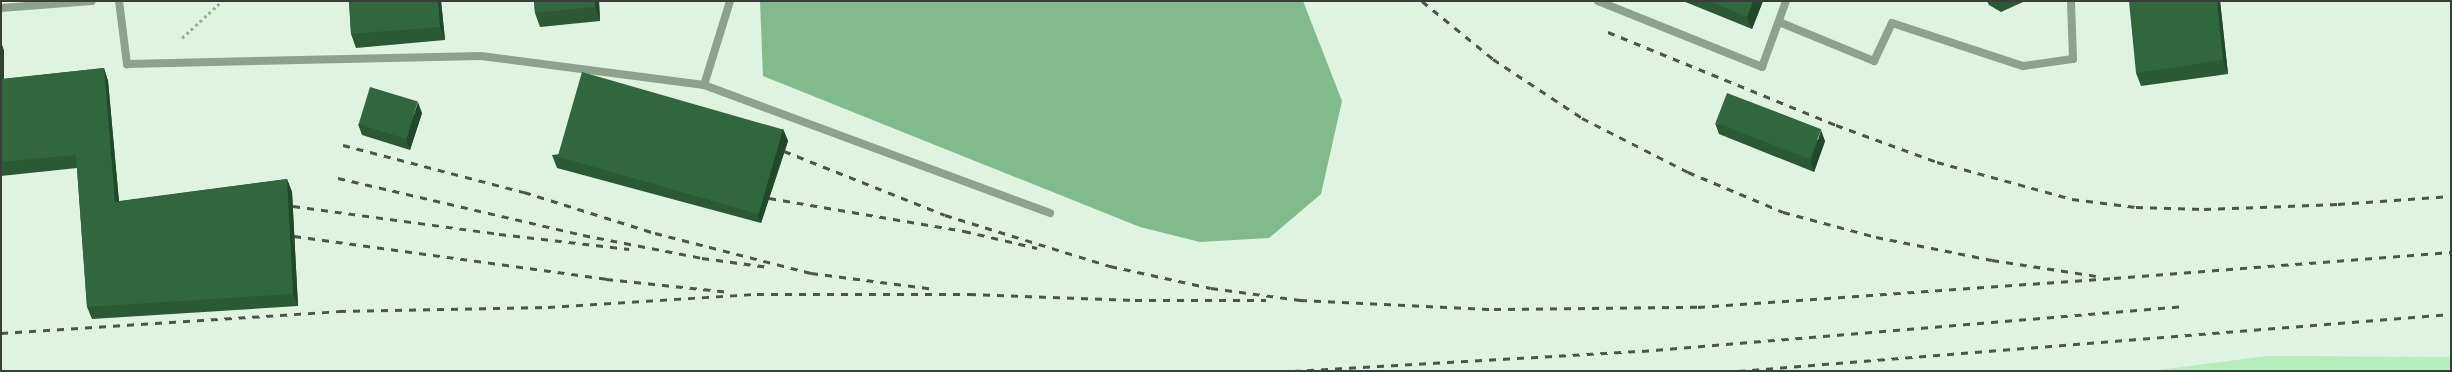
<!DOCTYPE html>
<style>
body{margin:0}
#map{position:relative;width:2452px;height:372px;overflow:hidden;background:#dff3e1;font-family:"Playfair Display",serif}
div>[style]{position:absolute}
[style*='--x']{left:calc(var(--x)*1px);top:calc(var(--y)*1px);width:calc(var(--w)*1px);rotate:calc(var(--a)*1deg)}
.green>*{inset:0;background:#b4eebc}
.water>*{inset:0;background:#82bb8b}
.path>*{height:2.5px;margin-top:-1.25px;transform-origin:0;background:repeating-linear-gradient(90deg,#9cab9d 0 3px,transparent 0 6px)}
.service>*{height:8px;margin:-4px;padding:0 4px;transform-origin:4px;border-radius:4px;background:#8ba38e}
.rail>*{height:3px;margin-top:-1.5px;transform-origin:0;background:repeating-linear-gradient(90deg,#4c554d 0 7px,transparent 0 14px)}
.wall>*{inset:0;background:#2a5934}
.shaded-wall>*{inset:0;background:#22482a}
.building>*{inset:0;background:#31673c;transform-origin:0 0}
span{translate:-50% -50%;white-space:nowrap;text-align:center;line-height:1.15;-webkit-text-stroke:4px #effff1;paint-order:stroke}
.frame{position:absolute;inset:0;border:2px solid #373f38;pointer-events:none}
</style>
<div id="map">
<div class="green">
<i style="clip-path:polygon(2267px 356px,2451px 357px,2451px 371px,2152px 371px)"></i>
</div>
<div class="water">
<i style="clip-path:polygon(760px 1px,1303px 1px,1342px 101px,1321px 194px,1269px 238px,1200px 242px,1140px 227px,763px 76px)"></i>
</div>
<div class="path">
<i style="--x:182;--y:38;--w:54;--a:-42.8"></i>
</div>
<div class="service">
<i style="--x:119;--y:1;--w:64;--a:82.8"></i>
<i style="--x:127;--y:64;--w:354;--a:-1.3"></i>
<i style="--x:481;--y:56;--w:225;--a:7.4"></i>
<i style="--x:730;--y:1;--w:88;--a:107.2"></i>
<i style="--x:704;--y:85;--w:369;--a:20.3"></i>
<i style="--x:1598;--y:1;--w:177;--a:21.9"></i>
<i style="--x:1762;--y:67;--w:70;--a:-70"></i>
<i style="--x:1;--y:8;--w:91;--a:-4.4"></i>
<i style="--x:1779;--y:22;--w:103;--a:22.3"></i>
<i style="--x:1874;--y:61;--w:42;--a:-64.7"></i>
<i style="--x:1892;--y:23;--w:138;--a:18.2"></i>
<i style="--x:2023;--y:66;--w:50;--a:-8"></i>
<i style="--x:2073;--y:59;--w:58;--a:-92"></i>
</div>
<div class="rail">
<i style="--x:1422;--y:1;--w:92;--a:39.2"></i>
<i style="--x:1493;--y:59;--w:107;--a:33.5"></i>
<i style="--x:1582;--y:118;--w:119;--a:27"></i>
<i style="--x:1688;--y:172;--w:103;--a:22.8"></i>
<i style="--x:1783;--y:212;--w:96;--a:15"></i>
<i style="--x:1876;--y:237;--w:118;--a:11.2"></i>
<i style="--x:1992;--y:260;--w:105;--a:8.7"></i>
<i style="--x:1608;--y:32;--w:246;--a:22.2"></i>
<i style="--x:1836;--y:125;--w:108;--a:20.1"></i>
<i style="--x:1937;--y:162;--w:140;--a:15.3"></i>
<i style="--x:2072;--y:199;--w:64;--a:7.1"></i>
<i style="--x:2136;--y:207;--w:68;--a:1.7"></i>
<i style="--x:2204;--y:209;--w:134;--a:-2.1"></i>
<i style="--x:2338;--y:204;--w:113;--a:-4"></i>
<i style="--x:343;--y:145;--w:187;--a:14.6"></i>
<i style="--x:524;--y:192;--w:137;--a:17.4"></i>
<i style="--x:655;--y:233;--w:161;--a:14.4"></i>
<i style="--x:811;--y:273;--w:125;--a:7.4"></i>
<i style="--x:784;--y:151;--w:173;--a:21.7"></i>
<i style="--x:945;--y:215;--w:173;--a:17.2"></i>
<i style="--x:1110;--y:266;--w:103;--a:12.3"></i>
<i style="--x:1211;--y:288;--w:90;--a:7.7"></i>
<i style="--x:1300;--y:300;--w:194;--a:2.7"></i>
<i style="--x:1494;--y:309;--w:204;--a:-0.6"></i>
<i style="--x:1698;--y:307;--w:417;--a:-4"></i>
<i style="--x:2114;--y:278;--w:338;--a:-4.4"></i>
<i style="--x:338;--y:178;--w:252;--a:13.1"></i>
<i style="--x:583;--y:235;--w:121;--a:10.9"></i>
<i style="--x:702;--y:258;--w:68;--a:7.7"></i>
<i style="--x:769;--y:198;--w:198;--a:9.6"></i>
<i style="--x:964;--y:231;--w:75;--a:13.1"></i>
<i style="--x:293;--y:206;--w:208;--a:7.7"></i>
<i style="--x:499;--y:234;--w:131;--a:6.6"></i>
<i style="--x:294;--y:236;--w:315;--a:7.8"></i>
<i style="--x:606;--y:279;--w:125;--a:6"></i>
<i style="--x:1;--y:333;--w:339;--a:-3.7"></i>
<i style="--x:339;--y:311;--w:209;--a:-1.1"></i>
<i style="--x:548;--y:307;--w:209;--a:-3.6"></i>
<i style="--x:757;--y:294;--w:212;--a:0"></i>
<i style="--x:969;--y:294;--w:166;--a:2.1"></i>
<i style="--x:1135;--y:300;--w:131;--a:0"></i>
<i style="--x:1293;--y:371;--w:350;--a:-3.3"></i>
<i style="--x:1642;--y:351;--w:545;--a:-4.74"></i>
<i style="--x:1738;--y:371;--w:715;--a:-4.57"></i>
</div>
<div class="wall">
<i style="clip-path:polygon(349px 1px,441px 1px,445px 40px,356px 48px,351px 34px)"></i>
<i style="clip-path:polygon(534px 1px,599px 1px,600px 21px,540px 27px,535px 13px)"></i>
<i style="clip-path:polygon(1683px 1px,1763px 1px,1752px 29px)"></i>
<i style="clip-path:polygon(1987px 1px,2024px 1px,2023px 2px,2001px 12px,1989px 5px)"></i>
<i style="clip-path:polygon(2220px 1px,2228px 74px,2141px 86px,2136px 73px)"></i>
<i style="clip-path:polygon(1px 42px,4px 51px,4px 79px,104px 68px,108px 81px,119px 201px,287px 179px,292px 192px,298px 306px,92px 319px,87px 307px,77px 168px,1px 176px)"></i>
<i style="clip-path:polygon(422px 113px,410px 150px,362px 135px,358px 124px)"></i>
<i style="clip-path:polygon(1715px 123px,1825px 141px,1814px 172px,1719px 134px)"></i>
<i style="clip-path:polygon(783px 129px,788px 141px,761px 223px,557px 168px,552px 155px)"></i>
</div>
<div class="shaded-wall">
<i style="clip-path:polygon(438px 1px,441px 1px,445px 40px,440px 27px)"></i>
<i style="clip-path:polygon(595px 1px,599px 1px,600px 21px,595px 7px)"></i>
<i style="clip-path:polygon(1753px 1px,1763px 1px,1752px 29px,1747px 17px)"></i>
<i style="clip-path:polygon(2217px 1px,2220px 1px,2228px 74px,2223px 60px)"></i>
<i style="clip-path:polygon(1px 42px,4px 51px,4px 92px,1px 84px)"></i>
<i style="clip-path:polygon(104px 68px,108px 81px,120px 214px,115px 202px)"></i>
<i style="clip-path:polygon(418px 102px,422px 113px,410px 150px,406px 139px)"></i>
<i style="clip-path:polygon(783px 129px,788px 141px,761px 223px,756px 211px)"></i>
<i style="clip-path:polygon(1821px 130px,1825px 141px,1814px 172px,1811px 162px)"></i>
<i style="clip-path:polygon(287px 179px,292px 192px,298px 306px,293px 294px)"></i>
</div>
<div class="building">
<i style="clip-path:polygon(349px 1px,438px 1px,440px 27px,351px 34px)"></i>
<i style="clip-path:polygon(534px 1px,595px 1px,595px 7px,535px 13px)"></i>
<i style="clip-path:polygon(1709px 1px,1753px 1px,1747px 17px)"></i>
<i style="clip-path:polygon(2129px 1px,2217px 1px,2223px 60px,2136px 73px)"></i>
<i style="clip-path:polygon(104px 68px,115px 202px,287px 179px,293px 294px,87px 307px,76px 155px,1px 162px,1px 79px)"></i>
<i style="left:582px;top:72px;width:209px;height:88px;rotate:16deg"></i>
<i style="left:370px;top:87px;width:50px;height:39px;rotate:17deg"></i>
<i style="left:1727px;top:93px;width:101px;height:32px;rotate:21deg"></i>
</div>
<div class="frame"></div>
</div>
